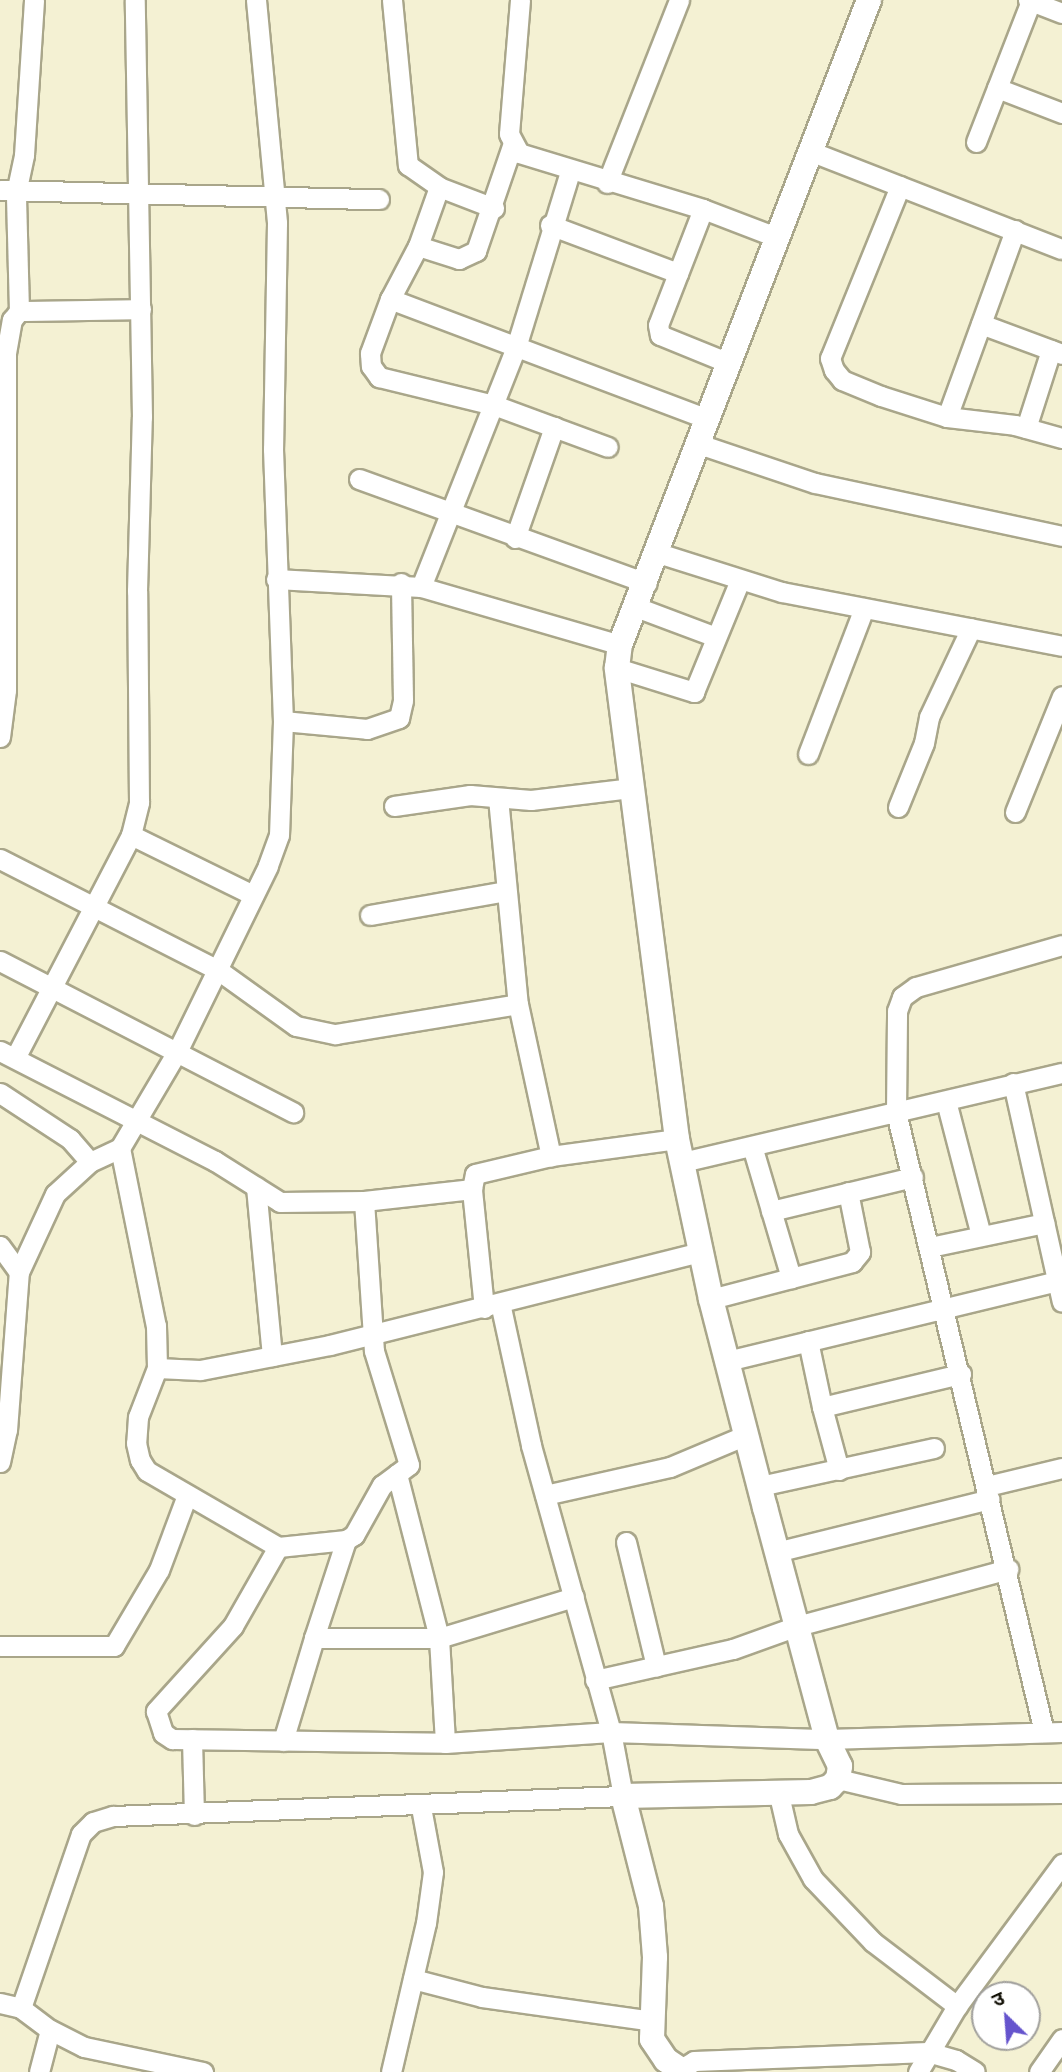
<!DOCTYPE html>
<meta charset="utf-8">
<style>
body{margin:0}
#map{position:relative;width:1062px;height:2072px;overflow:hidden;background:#f4f1d3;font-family:"IBM Plex Serif","Noto Sans Devanagari",serif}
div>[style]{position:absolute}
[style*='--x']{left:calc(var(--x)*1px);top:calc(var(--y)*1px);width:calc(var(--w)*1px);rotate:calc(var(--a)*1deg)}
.roads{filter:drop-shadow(2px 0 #a9a68a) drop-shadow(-2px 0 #a9a68a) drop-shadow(0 2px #a9a68a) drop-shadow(0 -2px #a9a68a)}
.minor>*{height:19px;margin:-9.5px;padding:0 9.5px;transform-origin:9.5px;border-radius:9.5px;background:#fff}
.tertiary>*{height:24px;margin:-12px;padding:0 12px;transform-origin:12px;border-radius:12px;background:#fff}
span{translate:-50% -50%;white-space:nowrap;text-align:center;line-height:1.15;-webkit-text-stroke:6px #fff;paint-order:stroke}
.north{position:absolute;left:971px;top:1981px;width:70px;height:70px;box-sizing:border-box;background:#fff;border:2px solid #a1a09c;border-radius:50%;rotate:335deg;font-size:19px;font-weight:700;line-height:28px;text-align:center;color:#131107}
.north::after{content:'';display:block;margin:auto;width:24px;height:32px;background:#6554cd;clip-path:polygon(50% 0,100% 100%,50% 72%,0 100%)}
</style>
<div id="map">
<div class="roads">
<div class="minor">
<i style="--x:256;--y:0;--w:224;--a:84.6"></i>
<i style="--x:277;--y:223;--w:226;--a:91"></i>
<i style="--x:273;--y:449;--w:272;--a:87.9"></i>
<i style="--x:283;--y:721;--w:114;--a:92"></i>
<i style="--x:279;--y:835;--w:33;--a:110"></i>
<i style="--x:268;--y:866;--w:205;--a:116.1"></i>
<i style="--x:178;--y:1050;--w:114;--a:120.6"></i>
<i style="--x:120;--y:1148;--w:182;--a:78.6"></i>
<i style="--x:156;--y:1326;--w:42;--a:88.6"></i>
<i style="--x:157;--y:1368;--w:53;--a:111.2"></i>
<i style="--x:138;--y:1417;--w:26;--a:94"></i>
<i style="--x:136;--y:1443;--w:17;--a:77"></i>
<i style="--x:140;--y:1460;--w:13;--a:58"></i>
<i style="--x:147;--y:1471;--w:151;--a:30.1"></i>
<i style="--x:392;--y:0;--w:166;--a:84.5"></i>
<i style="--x:408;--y:165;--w:38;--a:35"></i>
<i style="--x:439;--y:187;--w:59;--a:20.9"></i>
<i style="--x:520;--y:0;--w:134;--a:94.7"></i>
<i style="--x:509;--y:134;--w:21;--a:62"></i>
<i style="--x:519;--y:153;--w:192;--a:16.9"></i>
<i style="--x:703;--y:209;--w:78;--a:21"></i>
<i style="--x:1028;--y:0;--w:36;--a:21"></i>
<i style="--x:997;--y:88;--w:70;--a:21"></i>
<i style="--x:976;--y:142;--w:151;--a:-68.7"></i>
<i style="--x:810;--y:151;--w:270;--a:21.3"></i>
<i style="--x:607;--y:183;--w:197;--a:-68.5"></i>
<i style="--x:900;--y:186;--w:186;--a:112.1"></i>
<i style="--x:830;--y:358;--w:13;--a:72"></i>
<i style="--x:834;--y:370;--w:13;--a:51"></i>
<i style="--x:842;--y:380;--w:42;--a:22.3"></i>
<i style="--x:881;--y:396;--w:69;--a:17.7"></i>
<i style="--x:947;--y:417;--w:68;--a:6.7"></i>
<i style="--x:1015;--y:425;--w:49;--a:15.5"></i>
<i style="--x:439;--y:187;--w:63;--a:109.6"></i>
<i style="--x:418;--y:246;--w:60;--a:117.8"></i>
<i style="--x:390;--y:299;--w:58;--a:110.3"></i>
<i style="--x:370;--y:353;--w:13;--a:86"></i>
<i style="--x:371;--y:366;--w:14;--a:54"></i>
<i style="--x:379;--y:377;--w:118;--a:13.7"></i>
<i style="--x:494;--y:405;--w:121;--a:20.2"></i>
<i style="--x:0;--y:190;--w:379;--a:1.4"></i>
<i style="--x:703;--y:209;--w:124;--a:111.2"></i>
<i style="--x:658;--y:325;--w:10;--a:79"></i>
<i style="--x:660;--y:335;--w:74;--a:22.1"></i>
<i style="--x:550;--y:225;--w:137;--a:20.6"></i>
<i style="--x:418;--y:246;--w:43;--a:17.6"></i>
<i style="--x:459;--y:259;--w:19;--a:-25"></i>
<i style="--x:476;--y:251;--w:111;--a:-71.1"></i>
<i style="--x:390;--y:299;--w:340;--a:20.7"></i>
<i style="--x:19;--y:311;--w:118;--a:-91.5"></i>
<i style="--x:16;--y:193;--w:39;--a:-78"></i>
<i style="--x:24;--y:155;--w:155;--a:-86.3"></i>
<i style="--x:981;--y:324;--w:86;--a:20.3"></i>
<i style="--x:947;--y:417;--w:199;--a:-70"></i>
<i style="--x:1026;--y:428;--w:82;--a:-72.2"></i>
<i style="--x:699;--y:444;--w:122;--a:18.6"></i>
<i style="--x:815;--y:483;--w:253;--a:12.1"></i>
<i style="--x:359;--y:479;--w:306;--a:19.9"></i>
<i style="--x:515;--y:538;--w:118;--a:-70.6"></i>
<i style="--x:658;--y:553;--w:130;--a:17.5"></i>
<i style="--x:782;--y:592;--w:285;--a:10.9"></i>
<i style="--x:276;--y:579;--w:145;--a:3.2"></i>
<i style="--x:421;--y:587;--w:207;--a:16.2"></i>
<i style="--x:421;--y:587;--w:261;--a:-68.4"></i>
<i style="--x:517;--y:344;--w:180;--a:-72.9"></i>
<i style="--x:636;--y:607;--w:85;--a:20.6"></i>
<i style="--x:617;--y:668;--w:81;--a:17.3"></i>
<i style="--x:694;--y:692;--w:121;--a:-67.7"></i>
<i style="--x:283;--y:721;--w:84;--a:5.4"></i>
<i style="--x:367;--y:729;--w:34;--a:-19"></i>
<i style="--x:399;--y:718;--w:18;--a:-77"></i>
<i style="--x:403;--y:700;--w:117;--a:-91"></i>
<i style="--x:0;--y:737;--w:47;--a:-82.7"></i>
<i style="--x:6;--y:690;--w:337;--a:-90"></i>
<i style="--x:6;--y:353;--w:34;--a:-80"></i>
<i style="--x:12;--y:320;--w:11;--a:-52"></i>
<i style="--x:19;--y:311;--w:122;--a:-0.9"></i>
<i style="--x:808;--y:754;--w:156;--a:-69"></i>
<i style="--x:498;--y:798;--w:207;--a:84.5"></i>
<i style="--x:518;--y:1004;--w:156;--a:77.8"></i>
<i style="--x:394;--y:806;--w:77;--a:-8.2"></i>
<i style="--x:470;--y:795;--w:61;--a:4.7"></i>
<i style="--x:531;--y:800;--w:102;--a:-6.8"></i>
<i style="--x:898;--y:807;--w:69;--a:-67.9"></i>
<i style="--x:924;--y:743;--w:26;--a:-79"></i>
<i style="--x:929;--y:717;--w:98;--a:-64.7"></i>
<i style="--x:1015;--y:812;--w:125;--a:-67.9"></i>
<i style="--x:131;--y:835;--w:136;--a:26.2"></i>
<i style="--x:0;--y:859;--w:245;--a:27"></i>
<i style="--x:218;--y:970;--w:96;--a:35.7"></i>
<i style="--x:296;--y:1026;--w:40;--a:12"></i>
<i style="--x:335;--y:1034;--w:185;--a:-9.3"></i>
<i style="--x:370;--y:915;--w:138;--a:-10"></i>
<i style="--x:0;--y:961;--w:330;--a:27.3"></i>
<i style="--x:0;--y:1051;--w:242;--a:27.1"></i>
<i style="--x:215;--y:1161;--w:77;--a:32.2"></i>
<i style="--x:280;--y:1202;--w:84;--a:-0.7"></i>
<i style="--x:364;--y:1201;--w:109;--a:-6.3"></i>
<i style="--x:15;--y:1058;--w:251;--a:-62.5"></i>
<i style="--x:131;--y:835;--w:34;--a:-76"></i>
<i style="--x:139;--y:802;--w:211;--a:-90.5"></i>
<i style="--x:137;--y:591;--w:174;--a:-88.4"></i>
<i style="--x:142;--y:417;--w:417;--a:-91"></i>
<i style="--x:1013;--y:1083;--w:224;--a:77.4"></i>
<i style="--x:0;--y:1093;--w:84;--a:33.3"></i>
<i style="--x:70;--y:1139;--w:30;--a:49"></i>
<i style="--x:946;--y:1101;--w:138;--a:75.4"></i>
<i style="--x:752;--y:1146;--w:138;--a:73.5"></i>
<i style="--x:682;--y:1162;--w:390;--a:-13.2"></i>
<i style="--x:256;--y:1187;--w:170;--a:84.6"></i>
<i style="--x:364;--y:1201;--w:150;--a:86.2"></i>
<i style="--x:374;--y:1351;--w:119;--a:72.9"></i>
<i style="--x:409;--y:1465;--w:34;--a:143"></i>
<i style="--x:382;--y:1485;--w:57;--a:119.2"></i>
<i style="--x:354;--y:1535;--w:9;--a:148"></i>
<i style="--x:346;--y:1540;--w:68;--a:174.1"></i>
<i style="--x:278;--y:1547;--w:91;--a:119.7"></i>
<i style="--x:233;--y:1626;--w:115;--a:132.2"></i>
<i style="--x:156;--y:1711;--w:23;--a:72"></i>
<i style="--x:163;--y:1733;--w:11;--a:34"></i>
<i style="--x:172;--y:1739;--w:273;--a:0.8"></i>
<i style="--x:445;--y:1743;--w:166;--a:-3.8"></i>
<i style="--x:611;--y:1732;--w:216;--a:1.9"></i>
<i style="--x:827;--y:1739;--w:235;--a:-1.7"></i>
<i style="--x:771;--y:1211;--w:146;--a:-13.5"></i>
<i style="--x:0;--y:1246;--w:32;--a:54"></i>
<i style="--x:930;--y:1247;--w:117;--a:-11.8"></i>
<i style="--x:711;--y:1299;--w:146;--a:-14.7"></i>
<i style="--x:852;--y:1262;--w:13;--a:-51"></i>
<i style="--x:860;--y:1252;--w:61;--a:-101.3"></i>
<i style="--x:484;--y:1308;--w:120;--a:-95.8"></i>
<i style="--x:472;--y:1189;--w:15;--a:-79"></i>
<i style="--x:475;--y:1174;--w:78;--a:-13.3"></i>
<i style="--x:551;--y:1156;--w:127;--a:-7.7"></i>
<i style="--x:808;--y:1341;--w:67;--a:78"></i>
<i style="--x:727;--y:1361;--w:340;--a:-13.6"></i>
<i style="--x:157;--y:1368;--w:43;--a:2.7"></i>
<i style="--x:200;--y:1370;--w:132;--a:-10.9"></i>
<i style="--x:330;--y:1345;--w:382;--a:-14.1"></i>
<i style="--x:0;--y:1462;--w:33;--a:-78"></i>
<i style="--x:7;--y:1430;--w:158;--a:-85.7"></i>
<i style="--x:19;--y:1272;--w:86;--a:-65.2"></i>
<i style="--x:55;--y:1194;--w:47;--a:-42.4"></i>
<i style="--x:90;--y:1162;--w:33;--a:-25"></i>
<i style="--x:839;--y:1470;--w:65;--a:-105.1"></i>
<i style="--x:822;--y:1407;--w:143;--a:-13.4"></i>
<i style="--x:397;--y:1474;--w:169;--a:75.6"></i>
<i style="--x:439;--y:1638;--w:105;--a:86.7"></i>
<i style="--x:760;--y:1486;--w:178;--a:-12.3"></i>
<i style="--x:987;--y:1486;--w:77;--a:-13.5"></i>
<i style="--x:545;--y:1495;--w:128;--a:-12.6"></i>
<i style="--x:670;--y:1467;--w:82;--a:-22.8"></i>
<i style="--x:346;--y:1540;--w:103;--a:108.1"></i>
<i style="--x:314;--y:1638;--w:125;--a:0"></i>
<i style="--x:439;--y:1638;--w:141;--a:-16.9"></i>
<i style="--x:626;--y:1542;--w:128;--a:76.4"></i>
<i style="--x:776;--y:1552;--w:220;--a:-13.9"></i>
<i style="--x:0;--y:1646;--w:114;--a:0"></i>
<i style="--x:114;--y:1646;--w:88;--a:-59.4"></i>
<i style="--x:159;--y:1570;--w:80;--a:-69.5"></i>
<i style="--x:595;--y:1680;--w:141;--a:-12.7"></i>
<i style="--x:733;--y:1649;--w:68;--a:-19.8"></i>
<i style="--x:797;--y:1626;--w:219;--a:-15.1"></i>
<i style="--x:1044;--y:1732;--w:637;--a:-103.43"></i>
<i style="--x:896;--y:1112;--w:101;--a:-89.4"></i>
<i style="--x:897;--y:1011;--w:15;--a:-70"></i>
<i style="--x:902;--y:997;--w:17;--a:-36"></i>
<i style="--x:916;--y:987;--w:152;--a:-16"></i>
<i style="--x:192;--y:1739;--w:76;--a:88.5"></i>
<i style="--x:283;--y:1741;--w:108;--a:-73.2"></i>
<i style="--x:838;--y:1779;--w:65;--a:13.4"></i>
<i style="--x:901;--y:1794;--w:161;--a:-0.4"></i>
<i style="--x:779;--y:1795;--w:40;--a:77"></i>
<i style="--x:788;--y:1834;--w:51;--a:60.9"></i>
<i style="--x:813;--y:1879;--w:87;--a:46.4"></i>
<i style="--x:873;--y:1942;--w:106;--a:37.3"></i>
<i style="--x:413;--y:1979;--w:71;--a:14.6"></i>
<i style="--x:482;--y:1997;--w:172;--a:8"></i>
<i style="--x:0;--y:2003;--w:22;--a:13"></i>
<i style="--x:39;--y:2072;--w:43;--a:-75.3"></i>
<i style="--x:203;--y:2072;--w:122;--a:-168.1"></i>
<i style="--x:84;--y:2047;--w:38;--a:-153"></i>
<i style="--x:50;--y:2030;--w:36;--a:-143"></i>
<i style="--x:21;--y:2008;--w:184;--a:-71"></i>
<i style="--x:81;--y:1834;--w:17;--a:-45"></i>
<i style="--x:93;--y:1822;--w:21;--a:-17"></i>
<i style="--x:113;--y:1816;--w:510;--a:-2.25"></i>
<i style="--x:623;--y:1796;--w:65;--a:-100.6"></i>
<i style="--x:611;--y:1732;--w:298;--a:-105.6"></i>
<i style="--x:531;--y:1445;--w:145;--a:-102.3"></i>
<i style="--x:391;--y:2072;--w:153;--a:-76.8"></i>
<i style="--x:426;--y:1923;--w:51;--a:-82.2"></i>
<i style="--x:433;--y:1872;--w:66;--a:-100.5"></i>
<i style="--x:676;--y:2072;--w:21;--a:-31"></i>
<i style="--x:694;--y:2061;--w:234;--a:-2.2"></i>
<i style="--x:928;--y:2052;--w:29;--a:16"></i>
<i style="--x:956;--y:2060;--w:22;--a:32"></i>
<i style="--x:918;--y:2072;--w:77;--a:-59.4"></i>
<i style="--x:957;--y:2006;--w:177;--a:-53.5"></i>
<i style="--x:1039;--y:2072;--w:40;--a:-55.1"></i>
</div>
<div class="tertiary">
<i style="--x:684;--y:2072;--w:22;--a:-146"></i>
<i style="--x:666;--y:2060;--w:25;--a:-124"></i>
<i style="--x:652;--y:2039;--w:82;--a:-87.9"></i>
<i style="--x:655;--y:1957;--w:51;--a:-94.5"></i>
<i style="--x:651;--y:1906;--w:114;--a:-104.3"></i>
<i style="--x:623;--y:1796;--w:188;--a:-1.2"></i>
<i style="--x:811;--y:1792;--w:20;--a:-15"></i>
<i style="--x:830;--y:1787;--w:11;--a:-45"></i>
<i style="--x:838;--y:1779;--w:13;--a:-81"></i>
<i style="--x:840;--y:1766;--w:30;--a:-116"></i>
<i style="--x:827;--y:1739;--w:239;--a:-105"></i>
<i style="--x:765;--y:1508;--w:216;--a:-104.5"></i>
<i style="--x:711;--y:1299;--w:164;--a:-102"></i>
<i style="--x:677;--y:1139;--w:475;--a:-97.3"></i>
<i style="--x:617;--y:668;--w:23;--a:-83"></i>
<i style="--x:620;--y:645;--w:691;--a:-68.89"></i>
</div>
</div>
<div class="north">उ</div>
</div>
